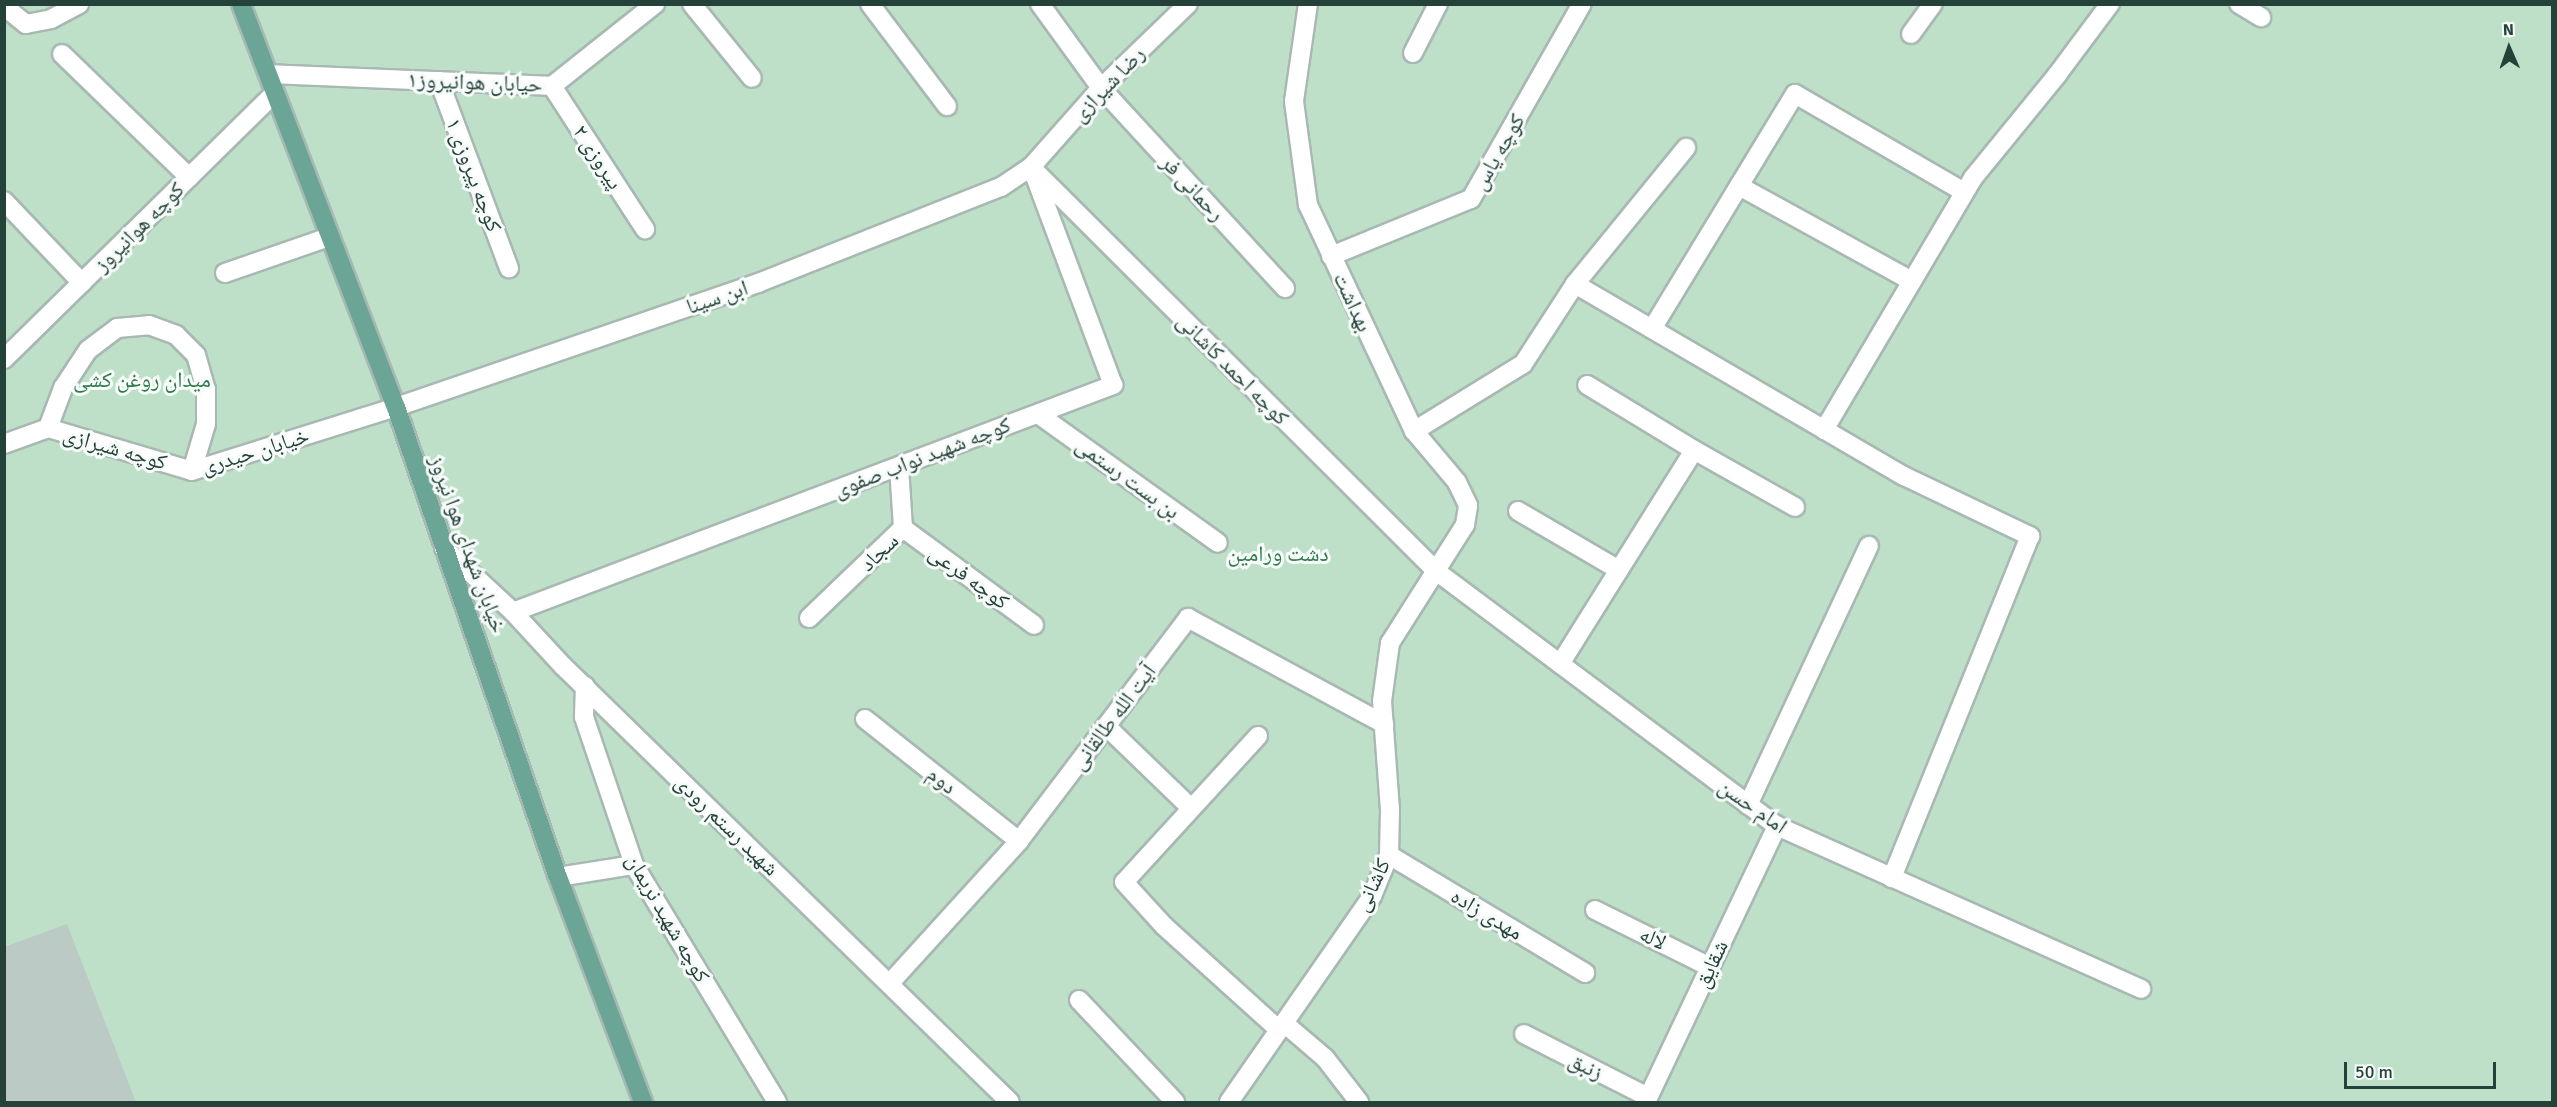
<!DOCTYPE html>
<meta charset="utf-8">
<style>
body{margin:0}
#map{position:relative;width:2557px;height:1107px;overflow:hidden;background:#e6efeb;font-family:Signika,"Noto Naskh Arabic",sans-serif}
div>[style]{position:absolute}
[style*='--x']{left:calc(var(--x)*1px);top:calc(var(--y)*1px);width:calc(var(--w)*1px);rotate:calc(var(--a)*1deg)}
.green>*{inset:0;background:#bfe0c8;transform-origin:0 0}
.building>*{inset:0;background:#bbcac4}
.roads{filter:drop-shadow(2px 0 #a8b8b2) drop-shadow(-2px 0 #a8b8b2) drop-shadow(0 2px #a8b8b2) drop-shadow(0 -2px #a8b8b2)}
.minor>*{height:18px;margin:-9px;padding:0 9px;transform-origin:9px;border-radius:9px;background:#fff}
.major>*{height:18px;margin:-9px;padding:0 9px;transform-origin:9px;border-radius:9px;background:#6aa596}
span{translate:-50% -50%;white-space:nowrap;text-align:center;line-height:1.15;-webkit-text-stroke:6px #f7fbf9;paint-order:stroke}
.street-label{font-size:22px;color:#24423a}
.park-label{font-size:22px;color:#2d7a4b}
.frame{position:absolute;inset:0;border:6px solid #24423a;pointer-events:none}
.north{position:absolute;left:2479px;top:18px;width:60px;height:60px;-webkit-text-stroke:4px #f7fbf9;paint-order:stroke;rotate:358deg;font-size:16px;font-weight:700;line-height:24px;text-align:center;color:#24423a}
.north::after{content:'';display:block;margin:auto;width:21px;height:27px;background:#24423a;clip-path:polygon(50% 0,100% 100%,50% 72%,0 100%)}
.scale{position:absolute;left:2344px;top:1062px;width:152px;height:27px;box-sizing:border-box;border:3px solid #24423a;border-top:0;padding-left:8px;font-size:18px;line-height:21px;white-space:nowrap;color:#24423a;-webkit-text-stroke:4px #f7fbf9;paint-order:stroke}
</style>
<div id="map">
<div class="green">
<i style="left:5px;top:5px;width:2547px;height:1097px"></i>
</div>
<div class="building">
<i style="clip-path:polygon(67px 924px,136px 1102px,4px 1102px,4px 947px)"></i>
</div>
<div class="roads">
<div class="minor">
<i style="--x:6;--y:4;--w:9;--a:58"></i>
<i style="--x:11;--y:12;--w:19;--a:39"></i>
<i style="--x:26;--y:24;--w:25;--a:-11"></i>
<i style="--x:51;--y:19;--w:32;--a:-28"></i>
<i style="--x:692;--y:4;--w:95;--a:51"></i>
<i style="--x:870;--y:4;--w:128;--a:53"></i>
<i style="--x:1040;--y:4;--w:104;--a:54"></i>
<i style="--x:1101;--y:88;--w:272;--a:47.4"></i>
<i style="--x:2239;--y:4;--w:26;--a:31"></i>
<i style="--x:1911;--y:34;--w:37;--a:-54"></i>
<i style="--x:1413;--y:53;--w:55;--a:-63"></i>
<i style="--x:62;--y:54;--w:177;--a:44.1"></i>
<i style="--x:268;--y:74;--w:284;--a:2.4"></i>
<i style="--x:552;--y:86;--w:132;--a:-38.5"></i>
<i style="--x:439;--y:81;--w:200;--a:69.5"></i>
<i style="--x:552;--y:86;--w:171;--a:57"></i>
<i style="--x:1031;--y:167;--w:572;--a:44.93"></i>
<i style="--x:1436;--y:571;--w:426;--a:36.8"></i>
<i style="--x:1777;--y:826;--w:399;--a:24.1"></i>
<i style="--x:1739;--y:186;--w:197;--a:28.8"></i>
<i style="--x:4;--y:201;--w:113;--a:46.4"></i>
<i style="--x:1331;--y:256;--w:151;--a:-22.2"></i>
<i style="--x:1471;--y:199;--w:224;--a:-60.4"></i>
<i style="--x:225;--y:273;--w:110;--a:-19.1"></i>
<i style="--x:1575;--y:284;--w:381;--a:30.3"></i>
<i style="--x:1904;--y:476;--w:140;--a:25.5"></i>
<i style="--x:2030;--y:536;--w:369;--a:112"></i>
<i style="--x:1652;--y:329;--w:275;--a:-58.7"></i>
<i style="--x:1795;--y:94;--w:195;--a:30.1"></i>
<i style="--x:4;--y:359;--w:378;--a:-44.5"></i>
<i style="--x:1038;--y:414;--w:221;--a:35.6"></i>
<i style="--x:48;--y:428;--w:43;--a:-69.4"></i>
<i style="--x:63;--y:388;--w:45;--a:-56.7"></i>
<i style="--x:88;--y:350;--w:36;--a:-37"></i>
<i style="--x:117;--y:328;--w:32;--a:-5"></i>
<i style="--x:149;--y:325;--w:29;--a:20"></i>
<i style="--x:176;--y:335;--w:28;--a:45"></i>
<i style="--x:196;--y:355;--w:35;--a:74"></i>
<i style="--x:206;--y:389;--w:35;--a:90"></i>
<i style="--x:206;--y:424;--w:49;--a:106.6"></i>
<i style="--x:192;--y:471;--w:214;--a:-17.4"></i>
<i style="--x:396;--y:407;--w:383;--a:-18.9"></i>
<i style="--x:758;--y:283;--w:261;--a:-21.6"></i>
<i style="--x:1001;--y:187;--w:36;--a:-34"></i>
<i style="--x:1031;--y:167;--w:106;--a:-48.5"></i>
<i style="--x:1101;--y:88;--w:121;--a:-44"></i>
<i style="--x:1824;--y:430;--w:293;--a:-59.4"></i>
<i style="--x:1973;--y:178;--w:133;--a:-50.8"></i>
<i style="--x:2057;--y:75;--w:89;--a:-53.3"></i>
<i style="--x:1414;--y:431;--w:128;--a:-31.6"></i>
<i style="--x:1523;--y:364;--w:95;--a:-57"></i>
<i style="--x:1575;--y:284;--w:176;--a:-50.8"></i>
<i style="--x:4;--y:444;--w:47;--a:-20"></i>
<i style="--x:48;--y:428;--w:150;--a:16.6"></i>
<i style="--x:1694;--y:450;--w:116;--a:29.4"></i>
<i style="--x:1518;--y:511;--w:117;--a:30.3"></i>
<i style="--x:903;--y:528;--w:163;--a:36.5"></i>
<i style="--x:444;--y:548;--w:94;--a:42.8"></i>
<i style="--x:513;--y:612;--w:74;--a:47.2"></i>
<i style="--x:563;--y:666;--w:624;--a:44.29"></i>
<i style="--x:513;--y:612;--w:642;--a:-20.72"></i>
<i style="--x:1113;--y:385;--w:225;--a:-110.5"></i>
<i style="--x:809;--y:618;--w:130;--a:-43.8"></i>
<i style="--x:903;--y:528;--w:62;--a:-93.7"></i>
<i style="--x:1560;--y:664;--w:252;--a:-57.9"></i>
<i style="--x:1694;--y:450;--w:125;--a:-148.7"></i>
<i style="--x:585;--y:686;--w:31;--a:92"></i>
<i style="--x:584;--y:717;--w:156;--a:71.3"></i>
<i style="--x:634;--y:865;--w:277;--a:58.9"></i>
<i style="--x:865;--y:719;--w:196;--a:38.4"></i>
<i style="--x:1106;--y:726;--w:117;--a:44"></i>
<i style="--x:1258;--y:736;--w:198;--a:132.5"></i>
<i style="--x:1124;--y:882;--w:59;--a:47.7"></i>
<i style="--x:1164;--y:926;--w:155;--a:42.1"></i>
<i style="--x:1748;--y:805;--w:286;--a:-65"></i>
<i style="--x:1389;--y:855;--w:229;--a:31"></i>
<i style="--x:558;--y:877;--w:77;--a:-9"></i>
<i style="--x:1595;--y:910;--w:128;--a:26.4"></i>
<i style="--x:890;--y:983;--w:192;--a:-47.7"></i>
<i style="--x:1019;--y:841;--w:280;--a:-52.8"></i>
<i style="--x:1188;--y:618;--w:223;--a:28.4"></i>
<i style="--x:1079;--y:1000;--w:140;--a:46.7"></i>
<i style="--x:1284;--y:1023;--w:54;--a:40.5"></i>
<i style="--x:1325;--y:1058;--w:56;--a:52.3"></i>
<i style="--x:1524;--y:1034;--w:139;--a:26.9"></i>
<i style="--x:1229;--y:1102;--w:251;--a:-55.2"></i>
<i style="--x:1372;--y:896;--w:44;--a:-67.5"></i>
<i style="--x:1389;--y:855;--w:45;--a:-88.7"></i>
<i style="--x:1390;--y:810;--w:109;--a:-94.2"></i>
<i style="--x:1382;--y:701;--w:59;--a:-82.1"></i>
<i style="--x:1390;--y:643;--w:140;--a:-57.6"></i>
<i style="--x:1465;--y:525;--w:20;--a:-81"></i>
<i style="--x:1468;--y:505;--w:25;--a:-116"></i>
<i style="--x:1457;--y:482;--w:67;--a:-130.1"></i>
<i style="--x:1414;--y:431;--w:250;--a:-115.1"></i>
<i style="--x:1308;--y:205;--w:105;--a:-97.7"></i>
<i style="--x:1294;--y:101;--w:98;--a:-81.8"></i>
<i style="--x:1646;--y:1102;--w:306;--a:-64.6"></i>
</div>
<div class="major">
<i style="--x:241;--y:4;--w:432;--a:69"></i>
<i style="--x:396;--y:407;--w:497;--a:71"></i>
<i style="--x:558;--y:877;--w:241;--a:69.3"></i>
</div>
</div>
<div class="street-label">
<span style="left:475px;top:82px;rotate:2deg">حیابان هوانیروز۱</span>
<span style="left:1108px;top:84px;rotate:-46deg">رضا شیرازی</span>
<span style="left:1498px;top:152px;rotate:-60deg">کوچه یاس</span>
<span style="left:598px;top:157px;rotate:57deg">پیروزی ۲</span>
<span style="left:474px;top:175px;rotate:69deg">کوچه پیروزی ۱</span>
<span style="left:1193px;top:188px;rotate:47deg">رحمانی فر</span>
<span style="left:139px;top:227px;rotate:-45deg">کوچه هوانیروز</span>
<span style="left:717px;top:297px;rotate:-19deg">ابن سینا</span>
<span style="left:1353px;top:302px;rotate:65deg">بهداشت</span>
<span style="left:1233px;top:369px;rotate:45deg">کوچه احمد کاشانی</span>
<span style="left:115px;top:448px;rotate:16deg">کوچه شیرازی</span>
<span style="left:255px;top:451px;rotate:-17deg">خیابان حیدری</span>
<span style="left:922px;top:457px;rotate:-21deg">کوچه شهید نواب صفوی</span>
<span style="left:1128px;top:478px;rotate:36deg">بن بست رستمی</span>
<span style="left:468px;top:544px;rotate:70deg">خیابان شهدای هوا نیروز</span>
<span style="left:879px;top:552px;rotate:-44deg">سجاد</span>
<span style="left:969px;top:577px;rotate:36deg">کوچه فرعی</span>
<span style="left:1113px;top:717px;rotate:-53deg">آیت الله طالقانی</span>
<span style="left:942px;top:780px;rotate:38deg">دوم</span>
<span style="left:1753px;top:806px;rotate:35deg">امام حسن</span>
<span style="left:727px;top:825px;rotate:44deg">شهید رستم رودی</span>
<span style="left:1372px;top:885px;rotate:-64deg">کاشانی</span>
<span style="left:1487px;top:914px;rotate:31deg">مهدی زاده</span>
<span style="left:668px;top:918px;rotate:60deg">کوچه شهید نریمان</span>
<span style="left:1653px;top:938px;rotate:26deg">لاله</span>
<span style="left:1711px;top:964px;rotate:-65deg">شقایق</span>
<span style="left:1586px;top:1066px;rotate:27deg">زنبق</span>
</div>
<div class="park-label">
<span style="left:142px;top:380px">میدان روغن کشی</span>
<span style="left:1278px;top:554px">دشت ورامین</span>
</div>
<div class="frame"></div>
<div class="north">N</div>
<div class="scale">50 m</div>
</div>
